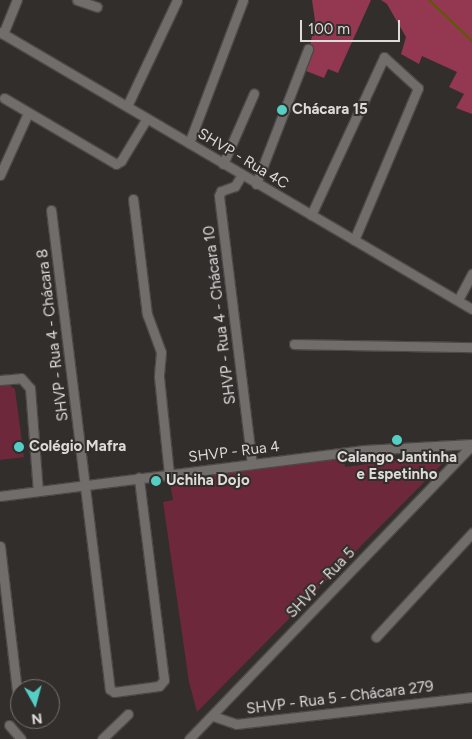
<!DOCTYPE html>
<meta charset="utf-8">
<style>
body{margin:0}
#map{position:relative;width:472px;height:739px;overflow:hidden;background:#312e2c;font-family:Figtree,sans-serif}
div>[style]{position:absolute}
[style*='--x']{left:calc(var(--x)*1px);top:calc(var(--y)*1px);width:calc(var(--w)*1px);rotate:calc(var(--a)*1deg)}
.green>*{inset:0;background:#6d283b}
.forest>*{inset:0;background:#943750}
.stream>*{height:2px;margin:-1px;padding:0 1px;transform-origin:1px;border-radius:1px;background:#5b5c00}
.roads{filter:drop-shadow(1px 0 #4c4948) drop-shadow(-1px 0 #4c4948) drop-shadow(0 1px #4c4948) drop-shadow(0 -1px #4c4948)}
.minor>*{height:9px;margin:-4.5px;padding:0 4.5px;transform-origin:4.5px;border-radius:4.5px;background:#706d6b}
.dots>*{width:14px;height:14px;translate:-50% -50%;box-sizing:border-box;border:2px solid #312e2c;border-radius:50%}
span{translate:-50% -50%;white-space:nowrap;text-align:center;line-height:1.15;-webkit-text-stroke:4px #312e2c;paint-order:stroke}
.poi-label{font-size:15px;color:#dddbda;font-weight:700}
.left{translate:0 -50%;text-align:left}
.street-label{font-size:15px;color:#dddbda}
.north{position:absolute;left:10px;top:679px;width:50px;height:50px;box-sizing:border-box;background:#312e2c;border:1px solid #767372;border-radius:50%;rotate:173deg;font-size:14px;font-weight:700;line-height:20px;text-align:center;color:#dddbda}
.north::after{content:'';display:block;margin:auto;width:18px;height:22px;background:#55cec5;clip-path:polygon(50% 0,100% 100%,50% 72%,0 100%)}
.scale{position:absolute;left:300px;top:20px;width:100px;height:22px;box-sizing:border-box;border:2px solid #dddbda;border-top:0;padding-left:6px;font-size:15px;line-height:18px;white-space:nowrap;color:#dddbda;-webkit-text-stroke:4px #312e2c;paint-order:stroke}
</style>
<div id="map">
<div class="green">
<i style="clip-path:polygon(6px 383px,15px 389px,24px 457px,0 460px,0 384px)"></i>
<i style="clip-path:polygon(439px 455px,443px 463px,197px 712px,189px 682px,163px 502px,173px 500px,170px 483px,188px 481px,188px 477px,344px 458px,345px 467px)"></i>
</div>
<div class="forest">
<i style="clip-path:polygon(312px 0,371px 0,338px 73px,328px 69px,324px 78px,301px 69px,309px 51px,315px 21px)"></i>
<i style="clip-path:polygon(381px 0,472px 0,472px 114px,456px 108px,464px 94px,449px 87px,457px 72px,422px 56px,419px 64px,401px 54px,406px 37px,387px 4px)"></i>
</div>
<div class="stream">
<i style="--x:429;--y:0;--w:59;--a:43.6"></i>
</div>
<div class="roads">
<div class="minor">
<i style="--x:77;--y:0;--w:21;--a:19"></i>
<i style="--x:0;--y:32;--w:547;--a:30.41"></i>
<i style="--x:3;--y:34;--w:37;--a:-68"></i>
<i style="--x:4;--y:98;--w:130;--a:30.5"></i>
<i style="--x:116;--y:164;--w:6;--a:-31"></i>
<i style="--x:121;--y:161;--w:50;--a:-58.8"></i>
<i style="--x:127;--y:106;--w:117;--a:-64.7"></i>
<i style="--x:189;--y:143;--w:153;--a:-69.3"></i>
<i style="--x:223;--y:164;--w:77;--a:-66.4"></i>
<i style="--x:0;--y:175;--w:68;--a:-65.7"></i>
<i style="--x:241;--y:176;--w:12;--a:121"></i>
<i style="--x:235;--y:186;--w:15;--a:160"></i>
<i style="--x:221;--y:191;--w:5;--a:112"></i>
<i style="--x:219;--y:196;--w:270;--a:83"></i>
<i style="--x:256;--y:184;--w:145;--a:-68.9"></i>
<i style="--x:133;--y:199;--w:116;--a:83.1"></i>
<i style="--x:147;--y:314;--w:40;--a:69.8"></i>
<i style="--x:161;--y:352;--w:25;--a:95"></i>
<i style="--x:159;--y:377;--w:98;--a:84.1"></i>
<i style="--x:51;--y:210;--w:483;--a:83"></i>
<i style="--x:110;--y:689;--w:5;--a:37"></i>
<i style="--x:114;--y:692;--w:45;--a:-7.6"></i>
<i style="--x:159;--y:686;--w:8;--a:-50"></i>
<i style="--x:164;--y:680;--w:204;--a:-97.1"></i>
<i style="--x:311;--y:215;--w:174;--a:-65.2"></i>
<i style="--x:384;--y:57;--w:46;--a:42.4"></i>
<i style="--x:418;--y:88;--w:165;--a:112.8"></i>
<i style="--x:458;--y:300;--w:30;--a:-62"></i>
<i style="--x:294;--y:344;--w:178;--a:1"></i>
<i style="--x:0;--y:380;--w:21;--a:-5"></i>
<i style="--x:21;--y:378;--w:13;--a:48"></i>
<i style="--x:30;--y:388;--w:103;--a:85.6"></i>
<i style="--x:0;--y:496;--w:367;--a:-7.2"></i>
<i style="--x:364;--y:450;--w:108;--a:-3.2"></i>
<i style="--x:0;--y:546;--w:155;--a:83.3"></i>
<i style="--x:376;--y:637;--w:142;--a:-47.3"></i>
<i style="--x:213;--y:716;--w:24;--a:19"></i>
<i style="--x:236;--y:724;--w:238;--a:-6.5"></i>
<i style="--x:9;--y:725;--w:18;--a:49"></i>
<i style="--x:102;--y:739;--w:36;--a:-44"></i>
<i style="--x:189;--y:739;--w:408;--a:-46.1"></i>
</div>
</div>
<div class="dots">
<i style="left:282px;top:110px;background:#55cec5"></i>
<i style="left:397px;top:440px;background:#55cec5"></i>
<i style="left:19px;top:447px;background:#55cec5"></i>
<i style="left:156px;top:481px;background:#55cec5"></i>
</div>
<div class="poi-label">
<span class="left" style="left:292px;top:110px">Chácara 15</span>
<span class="left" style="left:29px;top:447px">Colégio Mafra</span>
<span style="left:397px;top:466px">Calango Jantinha<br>e Espetinho</span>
<span class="left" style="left:166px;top:481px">Uchiha Dojo</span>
</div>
<div class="street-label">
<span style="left:243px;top:159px;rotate:31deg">SHVP - Rua 4C</span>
<span style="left:220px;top:315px;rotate:-97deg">SHVP - Rua 4 - Chácara 10</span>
<span style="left:53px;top:335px;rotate:-97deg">SHVP - Rua 4 - Chácara 8</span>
<span style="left:234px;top:452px;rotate:-7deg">SHVP - Rua 4</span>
<span style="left:321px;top:583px;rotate:-46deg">SHVP - Rua 5</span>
<span style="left:340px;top:698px;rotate:-7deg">SHVP - Rua 5 - Chácara 279</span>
</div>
<div class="north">N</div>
<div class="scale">100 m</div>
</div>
